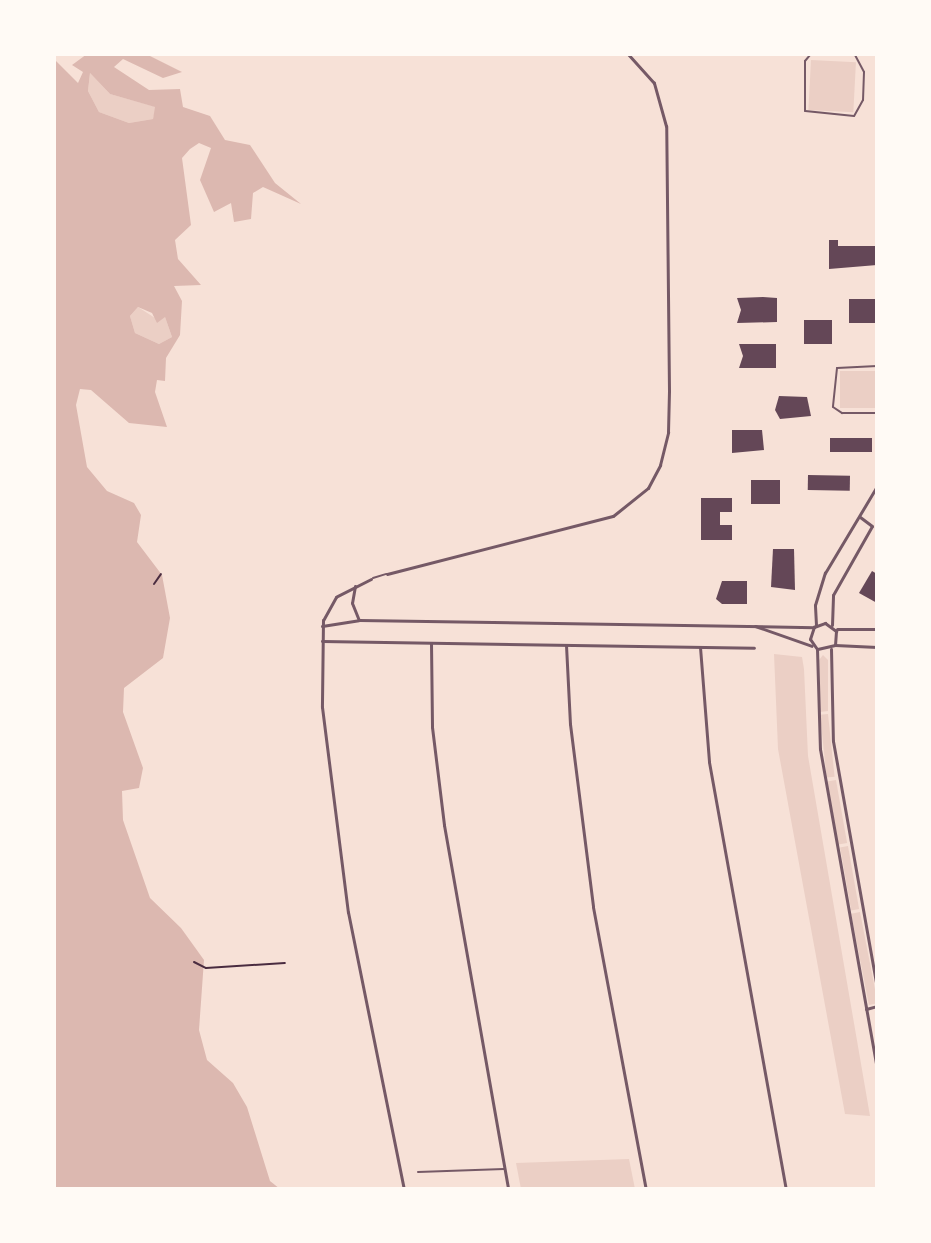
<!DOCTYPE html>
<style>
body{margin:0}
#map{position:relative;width:931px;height:1243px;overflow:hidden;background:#f7e1d7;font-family:Quicksand,sans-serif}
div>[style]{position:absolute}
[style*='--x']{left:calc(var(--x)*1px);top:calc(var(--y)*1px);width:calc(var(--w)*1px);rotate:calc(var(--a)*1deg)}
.green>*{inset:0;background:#ebcfc5;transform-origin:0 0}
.water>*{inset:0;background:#dcb8b0}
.building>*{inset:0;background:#644757;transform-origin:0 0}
.path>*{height:2px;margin:-1px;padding:0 1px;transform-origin:1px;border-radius:1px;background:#4a2c40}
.service>*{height:2px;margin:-1px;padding:0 1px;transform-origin:1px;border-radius:1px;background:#755966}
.pedestrian>*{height:2px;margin:-1px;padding:0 1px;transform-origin:1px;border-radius:1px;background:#755966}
.minor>*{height:3px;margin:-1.5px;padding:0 1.5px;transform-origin:1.5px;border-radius:1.5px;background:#755966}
span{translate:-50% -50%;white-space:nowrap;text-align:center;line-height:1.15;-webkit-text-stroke:8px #fffaf5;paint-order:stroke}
.frame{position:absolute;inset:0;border:56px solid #fffaf5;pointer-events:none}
</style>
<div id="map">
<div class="green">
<i style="left:811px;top:60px;width:45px;height:50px;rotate:3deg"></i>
<i style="clip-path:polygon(90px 73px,110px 94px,156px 107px,153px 119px,129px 123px,99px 112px,88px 91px)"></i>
<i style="clip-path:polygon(138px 307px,155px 318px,165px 317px,172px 337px,159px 344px,135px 333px,130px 316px)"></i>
<i style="left:840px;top:371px;width:37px;height:37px"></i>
<i style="clip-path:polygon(774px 654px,802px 657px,804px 669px,808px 756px,870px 1116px,845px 1114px,778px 749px)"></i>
<i style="clip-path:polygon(823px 655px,828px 660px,828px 711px,820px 712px,819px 660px)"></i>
<i style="left:828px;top:714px;width:63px;height:8px;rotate:84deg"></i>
<i style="left:836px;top:780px;width:64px;height:9px;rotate:80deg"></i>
<i style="left:848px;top:846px;width:64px;height:8px;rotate:80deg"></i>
<i style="left:860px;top:912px;width:93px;height:9px;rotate:79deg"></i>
<i style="clip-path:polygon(629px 1159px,635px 1189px,521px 1189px,516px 1163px)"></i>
</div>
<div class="water">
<i style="clip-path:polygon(evenodd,87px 54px,146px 54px,182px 72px,163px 78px,123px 59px,114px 67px,149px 90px,180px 89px,183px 107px,210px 116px,225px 140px,250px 145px,275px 183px,301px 204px,263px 187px,253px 193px,251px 219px,234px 222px,231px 203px,214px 212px,200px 180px,211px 148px,199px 143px,190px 149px,182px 158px,191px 225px,175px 240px,178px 259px,201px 285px,174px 286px,182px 301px,180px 335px,166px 358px,165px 381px,157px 380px,155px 392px,167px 427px,129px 423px,91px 390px,80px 389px,76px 405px,87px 467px,107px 491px,134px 503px,141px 515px,137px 542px,162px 575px,170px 618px,163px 658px,124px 688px,123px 712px,143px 768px,139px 788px,122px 791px,123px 820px,150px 898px,181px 928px,204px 960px,199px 1030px,207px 1060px,233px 1083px,247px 1107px,270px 1181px,280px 1189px,54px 1189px,54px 59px,78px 83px,83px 72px,72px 65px,87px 54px,90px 73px,110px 94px,155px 107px,153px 119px,129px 123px,99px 112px,88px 91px,90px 73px,87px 54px,138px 307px,152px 313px,157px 323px,165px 317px,172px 337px,159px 344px,135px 333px,130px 316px,138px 307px)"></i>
</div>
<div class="building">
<i style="clip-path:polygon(829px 240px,838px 240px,838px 246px,877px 246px,877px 265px,829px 269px)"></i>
<i style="clip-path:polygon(763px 297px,777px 298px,777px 322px,737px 323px,741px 310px,737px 298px)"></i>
<i style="left:849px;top:299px;width:28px;height:24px"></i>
<i style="left:804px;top:320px;width:28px;height:24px"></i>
<i style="clip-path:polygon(739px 344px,776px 344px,776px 368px,739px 368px,743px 356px)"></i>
<i style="clip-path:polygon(779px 396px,807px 397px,811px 416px,780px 419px,775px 410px)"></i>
<i style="clip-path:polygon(732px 430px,762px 430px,764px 450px,732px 453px)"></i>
<i style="left:830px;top:438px;width:42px;height:14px"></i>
<i style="left:808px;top:475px;width:42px;height:15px;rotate:1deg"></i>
<i style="left:751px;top:480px;width:29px;height:24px"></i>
<i style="clip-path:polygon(701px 498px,732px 498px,732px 512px,720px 512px,720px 525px,732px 525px,732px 540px,701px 540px)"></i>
<i style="clip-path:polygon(773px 549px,794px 549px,795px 590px,771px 587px)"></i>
<i style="clip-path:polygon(872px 571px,877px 574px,877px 603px,859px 593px)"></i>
<i style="clip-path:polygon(722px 581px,747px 581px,747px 604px,722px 604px,716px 599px)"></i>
</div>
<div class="path">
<i style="--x:154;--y:584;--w:12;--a:-55"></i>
<i style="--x:194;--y:962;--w:13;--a:27"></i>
<i style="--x:206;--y:968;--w:79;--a:-3.6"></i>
</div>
<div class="service">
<i style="--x:810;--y:55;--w:45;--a:0"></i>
<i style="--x:855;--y:55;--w:19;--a:62"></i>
<i style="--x:864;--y:72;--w:28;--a:92"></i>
<i style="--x:863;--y:100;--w:18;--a:119"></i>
<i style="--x:854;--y:116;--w:49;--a:-174.2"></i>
<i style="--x:805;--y:111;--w:50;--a:-90"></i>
<i style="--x:805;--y:61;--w:8;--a:-50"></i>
<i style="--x:877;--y:366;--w:40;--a:177.1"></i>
<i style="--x:837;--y:368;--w:39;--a:96"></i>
<i style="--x:833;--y:407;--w:11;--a:34"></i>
<i style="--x:842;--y:413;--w:35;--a:0"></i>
</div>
<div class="pedestrian">
<i style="--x:373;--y:578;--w:14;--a:-17"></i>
<i style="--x:418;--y:1172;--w:86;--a:-2"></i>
</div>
<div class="minor">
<i style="--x:860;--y:517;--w:15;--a:37"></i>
<i style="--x:387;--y:574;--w:233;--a:-14.4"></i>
<i style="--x:613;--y:516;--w:45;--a:-38.7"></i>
<i style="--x:648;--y:488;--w:26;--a:-62"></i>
<i style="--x:660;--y:465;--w:34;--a:-76"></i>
<i style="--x:668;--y:432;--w:41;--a:-88.6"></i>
<i style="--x:669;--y:391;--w:265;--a:-90.6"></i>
<i style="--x:666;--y:126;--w:45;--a:-105.6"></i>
<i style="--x:654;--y:83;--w:39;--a:-132"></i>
<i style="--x:371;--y:579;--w:39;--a:153"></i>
<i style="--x:336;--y:597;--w:26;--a:119"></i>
<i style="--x:323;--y:620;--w:87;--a:90.7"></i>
<i style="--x:322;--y:707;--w:207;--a:82.8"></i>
<i style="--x:348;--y:912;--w:283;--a:78.6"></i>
<i style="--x:355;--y:586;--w:17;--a:100"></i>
<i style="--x:352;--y:603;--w:18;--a:68"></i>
<i style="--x:816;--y:625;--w:20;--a:-93"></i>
<i style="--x:815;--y:605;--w:34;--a:-73"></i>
<i style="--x:825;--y:573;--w:101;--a:-59.1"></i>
<i style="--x:832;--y:625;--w:30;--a:-88"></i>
<i style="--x:833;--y:595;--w:79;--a:-60.5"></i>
<i style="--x:322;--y:626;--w:37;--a:-9"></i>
<i style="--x:359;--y:620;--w:455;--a:0.9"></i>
<i style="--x:814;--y:627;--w:12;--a:-20"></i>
<i style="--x:825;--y:623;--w:14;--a:36"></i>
<i style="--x:836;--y:631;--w:14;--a:94"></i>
<i style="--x:835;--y:645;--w:18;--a:167"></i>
<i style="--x:817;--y:649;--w:12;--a:-125"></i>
<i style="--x:810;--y:639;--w:13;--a:-72"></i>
<i style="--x:755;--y:626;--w:60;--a:19.3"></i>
<i style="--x:837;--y:629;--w:40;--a:0"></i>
<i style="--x:322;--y:641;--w:432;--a:0.9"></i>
<i style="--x:431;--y:643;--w:84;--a:89.3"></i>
<i style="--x:432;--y:727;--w:99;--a:83"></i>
<i style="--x:444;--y:825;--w:370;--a:80"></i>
<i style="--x:566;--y:645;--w:79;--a:87.1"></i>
<i style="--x:570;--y:724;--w:184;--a:82.8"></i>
<i style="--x:593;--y:907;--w:287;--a:79.4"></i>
<i style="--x:835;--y:645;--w:42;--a:2.7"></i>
<i style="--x:700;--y:647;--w:115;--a:85.5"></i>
<i style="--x:709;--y:762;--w:434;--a:79.8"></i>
<i style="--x:817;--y:649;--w:100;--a:88.3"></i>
<i style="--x:820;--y:749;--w:325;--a:79.9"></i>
<i style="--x:831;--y:649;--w:92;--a:88.8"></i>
<i style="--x:833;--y:741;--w:252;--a:79.9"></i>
<i style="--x:866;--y:1009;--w:11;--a:-15"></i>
</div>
<div class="frame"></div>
</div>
